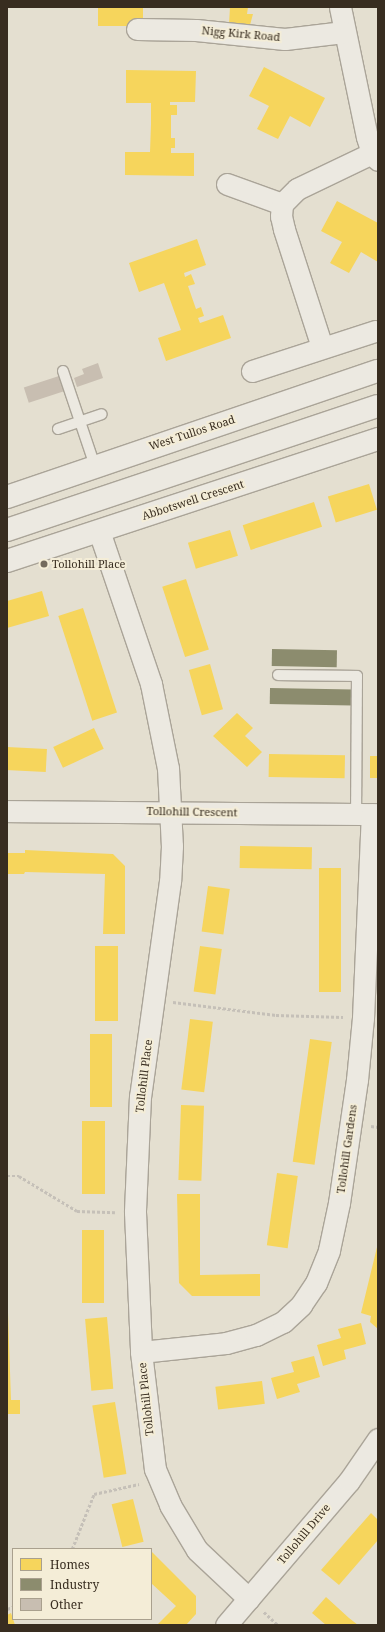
<!DOCTYPE html>
<style>
body{margin:0}
#map{position:relative;width:385px;height:1632px;overflow:hidden;background:#e4dfd0;font-family:"Noto Serif",serif}
div>[style]{position:absolute}
[style*='--x']{left:calc(var(--x)*1px);top:calc(var(--y)*1px);width:calc(var(--w)*1px);rotate:calc(var(--a)*1deg)}
.homes>*{inset:0;background:#f6d55c;transform-origin:0 0}
.industry>*{inset:0;background:#8c8c6e;transform-origin:0 0}
.building>*{inset:0;background:#c8beb1;transform-origin:0 0}
.path>*{height:2.5px;margin-top:-1.25px;transform-origin:0;background:repeating-linear-gradient(90deg,#c5c0b8 0 3px,transparent 0 5px)}
.roads{filter:drop-shadow(1px 0 #aaa498) drop-shadow(-1px 0 #aaa498) drop-shadow(0 1px #aaa498) drop-shadow(0 -1px #aaa498)}
.lane>*{height:10px;margin:-5px;padding:0 5px;transform-origin:5px;border-radius:5px;background:#ece9e1}
.street>*{height:21px;margin:-10.5px;padding:0 10.5px;transform-origin:10.5px;border-radius:10.5px;background:#ece9e1}
.secondary>*{height:22px;margin:-11px;padding:0 11px;transform-origin:11px;border-radius:11px;background:#ece9e1}
.dots>*{width:11px;height:11px;translate:-50% -50%;box-sizing:border-box;border:2px solid #f4edd7;border-radius:50%}
span{translate:-50% -50%;white-space:nowrap;text-align:center;line-height:1.15;-webkit-text-stroke:4px #f4edd7;paint-order:stroke}
.street-label{font-size:11px;color:#382d20}
.poi-label{font-size:11px;color:#382d20}
.left{translate:0 -50%;text-align:left}
.frame{position:absolute;inset:0;border:8px solid #382d20;pointer-events:none}
.legend{position:absolute;left:12px;top:1548px;width:140px;height:72px;box-sizing:border-box;background:#f4edd7;border:1px solid #a9a08e;margin:0;padding:5px 7px;list-style:none;font-size:12px;color:#382d20}
.legend li{display:flex;align-items:center;gap:8px;height:20px}
.legend b{width:20px;border:1px solid #a9a08e}
</style>
<div id="map">
<div class="homes">
<i style="left:98px;top:7px;width:45px;height:19px"></i>
<i style="clip-path:polygon(230px 7px,248px 7px,247px 14px,253px 14px,250px 25px,229px 24px)"></i>
<i style="clip-path:polygon(264px 67px,325px 98px,310px 127px,290px 116px,278px 139px,257px 129px,269px 106px,249px 96px)"></i>
<i style="clip-path:polygon(126px 70px,196px 71px,195px 102px,170px 102px,170px 105px,177px 105px,177px 115px,171px 115px,171px 138px,175px 138px,175px 148px,171px 148px,171px 153px,194px 153px,194px 176px,125px 175px,125px 152px,150px 152px,151px 124px,151px 103px,126px 103px)"></i>
<i style="clip-path:polygon(337px 201px,378px 223px,378px 262px,361px 252px,349px 273px,330px 263px,342px 242px,321px 231px)"></i>
<i style="clip-path:polygon(197px 239px,206px 265px,184px 273px,185px 277px,191px 274px,195px 284px,188px 286px,196px 309px,201px 307px,204px 316px,198px 318px,200px 323px,223px 315px,231px 338px,166px 361px,158px 338px,181px 330px,164px 283px,139px 292px,129px 263px)"></i>
<i style="left:369px;top:484px;width:27px;height:43px;rotate:73deg"></i>
<i style="left:314px;top:502px;width:26px;height:75px;rotate:72deg"></i>
<i style="left:230px;top:530px;width:27px;height:44px;rotate:73deg"></i>
<i style="left:186px;top:579px;width:74px;height:25px;rotate:72deg"></i>
<i style="clip-path:polygon(42px 591px,49px 616px,7px 628px,7px 601px)"></i>
<i style="left:83px;top:608px;width:110px;height:26px;rotate:72deg"></i>
<i style="left:210px;top:664px;width:47px;height:22px;rotate:74deg"></i>
<i style="clip-path:polygon(237px 713px,253px 728px,245px 736px,262px 752px,247px 767px,213px 736px)"></i>
<i style="left:94px;top:728px;width:23px;height:45px;rotate:65deg"></i>
<i style="left:7px;top:747px;width:40px;height:23px;rotate:3deg"></i>
<i style="left:269px;top:754px;width:76px;height:23px;rotate:1deg"></i>
<i style="left:370px;top:756px;width:8px;height:22px"></i>
<i style="left:240px;top:846px;width:72px;height:22px;rotate:1deg"></i>
<i style="clip-path:polygon(25px 850px,113px 854px,125px 866px,125px 934px,103px 934px,105px 874px,25px 872px,24px 874px,7px 874px,7px 853px,25px 853px)"></i>
<i style="left:319px;top:868px;width:22px;height:124px"></i>
<i style="left:208px;top:886px;width:22px;height:46px;rotate:8deg"></i>
<i style="left:118px;top:946px;width:75px;height:23px;rotate:90deg"></i>
<i style="left:200px;top:946px;width:22px;height:46px;rotate:8deg"></i>
<i style="left:190px;top:1019px;width:23px;height:71px;rotate:7deg"></i>
<i style="left:90px;top:1034px;width:22px;height:73px"></i>
<i style="left:310px;top:1039px;width:22px;height:124px;rotate:8deg"></i>
<i style="left:181px;top:1105px;width:23px;height:75px;rotate:2deg"></i>
<i style="left:82px;top:1121px;width:23px;height:73px"></i>
<i style="left:277px;top:1173px;width:21px;height:73px;rotate:8deg"></i>
<i style="clip-path:polygon(177px 1194px,200px 1194px,200px 1275px,260px 1274px,260px 1296px,192px 1296px,179px 1283px)"></i>
<i style="left:82px;top:1230px;width:22px;height:73px"></i>
<i style="clip-path:polygon(378px 1243px,378px 1329px,370px 1322px,371px 1316px,361px 1313px)"></i>
<i style="clip-path:polygon(7px 1283px,11px 1400px,20px 1400px,20px 1414px,7px 1414px)"></i>
<i style="left:107px;top:1317px;width:72px;height:22px;rotate:85deg"></i>
<i style="clip-path:polygon(361px 1323px,366px 1344px,344px 1350px,346px 1359px,323px 1366px,317px 1345px,341px 1338px,338px 1329px)"></i>
<i style="clip-path:polygon(314px 1356px,320px 1377px,297px 1384px,300px 1392px,277px 1399px,271px 1378px,294px 1372px,291px 1362px)"></i>
<i style="left:262px;top:1381px;width:23px;height:47px;rotate:83deg"></i>
<i style="left:115px;top:1402px;width:73px;height:23px;rotate:81deg"></i>
<i style="left:133px;top:1499px;width:44px;height:22px;rotate:76deg"></i>
<i style="left:7px;top:1513px;width:1px;height:30px"></i>
<i style="clip-path:polygon(371px 1513px,378px 1520px,378px 1540px,339px 1585px,321px 1570px)"></i>
<i style="clip-path:polygon(152px 1552px,196px 1596px,196px 1614px,186px 1625px,157px 1625px,176px 1606px,151px 1583px)"></i>
<i style="left:7px;top:1562px;width:1px;height:23px"></i>
<i style="clip-path:polygon(326px 1597px,349px 1618px,358px 1625px,326px 1625px,312px 1613px)"></i>
<i style="clip-path:polygon(11px 1613px,15px 1625px,7px 1625px,7px 1615px)"></i>
</div>
<div class="industry">
<i style="left:272px;top:649px;width:65px;height:17px;rotate:1deg"></i>
<i style="left:270px;top:688px;width:83px;height:16px;rotate:1deg"></i>
</div>
<div class="building">
<i style="clip-path:polygon(98px 363px,103px 378px,77px 387px,74px 378px,84px 374px,82px 369px)"></i>
<i style="left:59px;top:376px;width:16px;height:37px;rotate:72deg"></i>
</div>
<div class="path">
<i style="--x:173;--y:1002;--w:104;--a:7.2"></i>
<i style="--x:276;--y:1015;--w:67;--a:1.7"></i>
<i style="--x:371;--y:1126;--w:7;--a:8"></i>
<i style="--x:7;--y:1176;--w:12;--a:0"></i>
<i style="--x:19;--y:1176;--w:68;--a:31.1"></i>
<i style="--x:77;--y:1211;--w:38;--a:2"></i>
<i style="--x:72;--y:1549;--w:59;--a:-68.2"></i>
<i style="--x:94;--y:1494;--w:46;--a:-12.5"></i>
<i style="--x:7;--y:1609;--w:6;--a:-18"></i>
<i style="--x:264;--y:1612;--w:19;--a:43"></i>
</div>
<div class="roads">
<div class="lane">
<i style="--x:63;--y:371;--w:100;--a:71.4"></i>
<i style="--x:58;--y:429;--w:46;--a:-18.8"></i>
<i style="--x:278;--y:675;--w:79;--a:0.7"></i>
<i style="--x:357;--y:676;--w:138;--a:90.4"></i>
</div>
<div class="street">
<i style="--x:340;--y:7;--w:133;--a:78.3"></i>
<i style="--x:367;--y:137;--w:17;--a:73"></i>
<i style="--x:372;--y:153;--w:9;--a:49"></i>
<i style="--x:137;--y:29;--w:59;--a:1"></i>
<i style="--x:196;--y:30;--w:89;--a:5.8"></i>
<i style="--x:285;--y:39;--w:59;--a:-6.8"></i>
<i style="--x:227;--y:184;--w:59;--a:20"></i>
<i style="--x:322;--y:347;--w:124;--a:-107.9"></i>
<i style="--x:284;--y:229;--w:13;--a:-103"></i>
<i style="--x:281;--y:216;--w:12;--a:-85"></i>
<i style="--x:282;--y:204;--w:21;--a:-45"></i>
<i style="--x:297;--y:189;--w:83;--a:-25.6"></i>
<i style="--x:252;--y:371;--w:129;--a:-18"></i>
<i style="--x:99;--y:531;--w:162;--a:71.2"></i>
<i style="--x:151;--y:684;--w:86;--a:78.6"></i>
<i style="--x:168;--y:768;--w:78;--a:87.1"></i>
<i style="--x:172;--y:846;--w:35;--a:93"></i>
<i style="--x:170;--y:881;--w:217;--a:97.9"></i>
<i style="--x:140;--y:1096;--w:116;--a:92.5"></i>
<i style="--x:135;--y:1212;--w:140;--a:87.5"></i>
<i style="--x:141;--y:1352;--w:118;--a:83.2"></i>
<i style="--x:155;--y:1469;--w:39;--a:67"></i>
<i style="--x:170;--y:1505;--w:52;--a:59"></i>
<i style="--x:197;--y:1550;--w:71;--a:43.3"></i>
<i style="--x:7;--y:811;--w:371;--a:0.5"></i>
<i style="--x:141;--y:1352;--w:85;--a:-6"></i>
<i style="--x:226;--y:1343;--w:31;--a:-15"></i>
<i style="--x:256;--y:1335;--w:30;--a:-26"></i>
<i style="--x:283;--y:1322;--w:25;--a:-43"></i>
<i style="--x:301;--y:1305;--w:27;--a:-56"></i>
<i style="--x:316;--y:1283;--w:35;--a:-68"></i>
<i style="--x:329;--y:1250;--w:48;--a:-78"></i>
<i style="--x:339;--y:1203;--w:124;--a:-81.7"></i>
<i style="--x:357;--y:1080;--w:62;--a:-84.5"></i>
<i style="--x:363;--y:1018;--w:204;--a:-87.5"></i>
<i style="--x:226;--y:1625;--w:189;--a:-49.5"></i>
<i style="--x:349;--y:1481;--w:51;--a:-55.4"></i>
</div>
<div class="secondary">
<i style="--x:7;--y:497;--w:392;--a:-18.8"></i>
<i style="--x:7;--y:530;--w:391;--a:-18.5"></i>
<i style="--x:7;--y:561;--w:391;--a:-18.2"></i>
</div>
</div>
<div class="dots">
<i style="left:44px;top:564px;background:#746b5e"></i>
</div>
<div class="street-label">
<span style="left:241px;top:34px;rotate:5deg">Nigg Kirk Road</span>
<span style="left:192px;top:433px;rotate:-18deg">West Tullos Road</span>
<span style="left:193px;top:500px;rotate:-18deg">Abbotswell Crescent</span>
<span style="left:192px;top:812px;rotate:1deg">Tollohill Crescent</span>
<span style="left:144px;top:1076px;rotate:-83deg">Tollohill Place</span>
<span style="left:347px;top:1149px;rotate:-82deg">Tollohill Gardens</span>
<span style="left:146px;top:1399px;rotate:-96deg">Tollohill Place</span>
<span style="left:304px;top:1534px;rotate:-50deg">Tollohill Drive</span>
</div>
<div class="poi-label">
<span class="left" style="left:52px;top:564px">Tollohill Place</span>
</div>
<div class="frame"></div>
<ul class="legend">
<li><b style="height:11px;background:#f6d55c"></b>Homes</li>
<li><b style="height:11px;background:#8c8c6e"></b>Industry</li>
<li><b style="height:11px;background:#c8beb1"></b>Other</li>
</ul>
</div>
